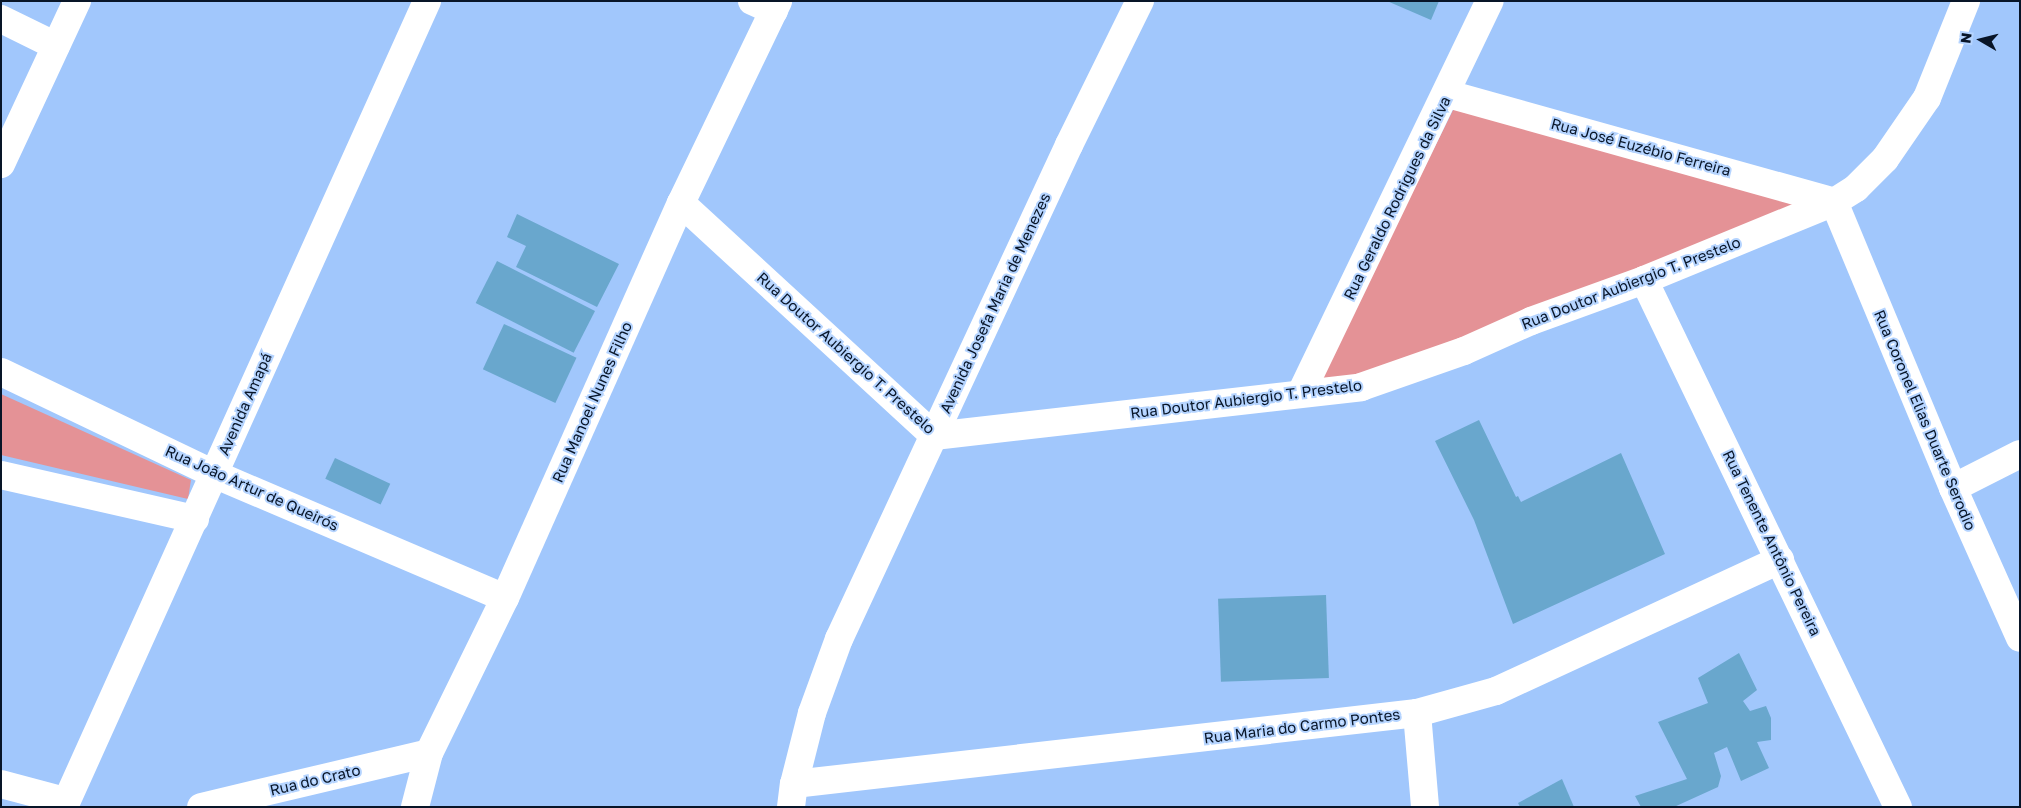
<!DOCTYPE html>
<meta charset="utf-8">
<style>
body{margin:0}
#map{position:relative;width:2021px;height:808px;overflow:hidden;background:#a1c7fc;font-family:"Golos Text",sans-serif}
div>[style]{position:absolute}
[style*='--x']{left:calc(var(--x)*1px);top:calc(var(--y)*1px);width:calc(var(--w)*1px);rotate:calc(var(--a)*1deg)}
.green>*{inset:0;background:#e49296}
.building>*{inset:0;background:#69a7cd;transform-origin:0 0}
.minor>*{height:28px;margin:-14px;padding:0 14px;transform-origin:14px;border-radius:14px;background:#fff}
.tertiary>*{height:28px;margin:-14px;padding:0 14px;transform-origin:14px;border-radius:14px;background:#fff}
span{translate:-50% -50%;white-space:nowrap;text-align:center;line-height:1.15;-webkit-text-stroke:4px #b5d4ff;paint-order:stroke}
.street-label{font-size:15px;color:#081528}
.frame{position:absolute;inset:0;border:2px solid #081528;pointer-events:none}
.north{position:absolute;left:1956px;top:15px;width:50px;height:50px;-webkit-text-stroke:4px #b5d4ff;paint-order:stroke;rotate:278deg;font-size:14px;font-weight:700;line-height:20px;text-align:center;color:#081528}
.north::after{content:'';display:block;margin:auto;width:18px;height:22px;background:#081528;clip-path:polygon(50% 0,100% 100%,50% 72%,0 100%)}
</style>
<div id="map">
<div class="green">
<i style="clip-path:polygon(1454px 108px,1811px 202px,1361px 378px,1319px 381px)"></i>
<i style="clip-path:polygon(1px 394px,191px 480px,188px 499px,1px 455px)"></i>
</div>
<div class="building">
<i style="clip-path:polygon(1387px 1px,1439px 1px,1431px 20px)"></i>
<i style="clip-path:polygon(517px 214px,619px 264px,597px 307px,516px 267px,526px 246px,507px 237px)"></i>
<i style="left:497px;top:261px;width:110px;height:47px;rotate:27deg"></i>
<i style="left:504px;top:324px;width:80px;height:50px;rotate:25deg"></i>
<i style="clip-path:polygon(1479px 420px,1516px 497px,1518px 496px,1521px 502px,1621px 453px,1665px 554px,1513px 624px,1474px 520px,1435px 441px)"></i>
<i style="left:335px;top:458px;width:61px;height:23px;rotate:25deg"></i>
<i style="left:1326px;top:595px;width:83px;height:108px;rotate:88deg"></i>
<i style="clip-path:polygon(1739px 653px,1757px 690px,1743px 701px,1750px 711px,1766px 706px,1771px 718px,1771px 740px,1757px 742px,1769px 768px,1741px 781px,1727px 747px,1714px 753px,1721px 776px,1718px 787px,1674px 807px,1641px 807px,1635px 796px,1687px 779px,1658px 722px,1708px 703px,1698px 678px)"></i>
<i style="clip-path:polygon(1562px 779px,1574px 807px,1520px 807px,1518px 803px)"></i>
</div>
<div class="minor">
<i style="--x:752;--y:1;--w:24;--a:24"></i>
<i style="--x:1;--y:19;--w:61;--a:26.1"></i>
<i style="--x:1448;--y:94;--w:401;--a:15.6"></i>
<i style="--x:1834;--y:202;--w:310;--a:67.4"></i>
<i style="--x:1953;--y:488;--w:164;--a:65.9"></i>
<i style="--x:1;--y:164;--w:180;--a:-65"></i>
<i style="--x:681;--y:203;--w:344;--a:42.6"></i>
<i style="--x:934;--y:436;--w:430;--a:-6.5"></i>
<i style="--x:1361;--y:387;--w:109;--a:-19.3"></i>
<i style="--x:1464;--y:351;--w:73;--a:-24.1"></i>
<i style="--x:1531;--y:321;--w:120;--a:-19.9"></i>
<i style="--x:1644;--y:280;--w:205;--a:-22.3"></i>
<i style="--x:1834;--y:202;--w:26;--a:-32"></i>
<i style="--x:1856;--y:188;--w:41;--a:-45"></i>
<i style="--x:1885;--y:159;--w:74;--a:-55.5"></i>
<i style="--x:1927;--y:98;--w:105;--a:-68.1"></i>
<i style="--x:1644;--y:280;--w:585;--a:64.27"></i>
<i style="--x:1;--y:372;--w:236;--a:25.6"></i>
<i style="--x:214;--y:474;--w:316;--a:23.1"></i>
<i style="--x:1301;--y:393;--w:435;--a:-64.3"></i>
<i style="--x:1;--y:475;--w:199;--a:12.8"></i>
<i style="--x:1953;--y:488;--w:75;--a:-26.9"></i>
<i style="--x:1417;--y:713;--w:94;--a:85.1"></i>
<i style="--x:1;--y:784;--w:66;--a:14.9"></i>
<i style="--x:794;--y:784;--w:627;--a:-6.5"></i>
<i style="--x:1417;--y:713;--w:82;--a:-15.6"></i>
<i style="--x:1496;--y:691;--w:313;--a:-24.8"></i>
<i style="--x:64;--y:807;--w:884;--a:-65.75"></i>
<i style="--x:201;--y:807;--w:234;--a:-13.3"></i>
<i style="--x:791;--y:807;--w:23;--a:-83"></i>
<i style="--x:794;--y:784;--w:73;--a:-75.8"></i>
<i style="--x:812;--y:713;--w:79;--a:-70"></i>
<i style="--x:839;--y:639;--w:545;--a:-65.03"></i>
<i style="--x:1069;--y:145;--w:161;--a:-63.8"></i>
</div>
<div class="tertiary">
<i style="--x:415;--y:807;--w:56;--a:-75.5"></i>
<i style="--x:429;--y:753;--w:173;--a:-63.9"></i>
<i style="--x:505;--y:598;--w:432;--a:-66"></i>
<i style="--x:681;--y:203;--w:224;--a:-64.3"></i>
</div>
<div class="street-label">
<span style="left:1641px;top:147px;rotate:15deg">Rua José Euzébio Ferreira</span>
<span style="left:1397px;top:198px;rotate:-64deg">Rua Geraldo Rodrigues da Silva</span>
<span style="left:1631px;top:283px;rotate:-21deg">Rua Doutor Aubiergio T. Prestelo</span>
<span style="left:995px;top:303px;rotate:-65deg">Avenida Josefa Maria de Menezes</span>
<span style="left:846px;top:353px;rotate:42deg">Rua Doutor Aubiergio T. Prestelo</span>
<span style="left:1246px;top:399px;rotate:-7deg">Rua Doutor Aubiergio T. Prestelo</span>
<span style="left:592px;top:402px;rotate:-66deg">Rua Manoel Nunes Filho</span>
<span style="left:245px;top:404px;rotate:-66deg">Avenida Amapá</span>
<span style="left:1925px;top:420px;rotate:67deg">Rua Coronel Elias Duarte Serodio</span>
<span style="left:252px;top:488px;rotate:24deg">Rua João Artur de Queirós</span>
<span style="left:1772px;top:543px;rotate:64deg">Rua Tenente Antônio Pereira</span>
<span style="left:1302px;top:726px;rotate:-7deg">Rua Maria do Carmo Pontes</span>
<span style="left:315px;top:780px;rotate:-13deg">Rua do Crato</span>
</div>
<div class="frame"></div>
<div class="north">N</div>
</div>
